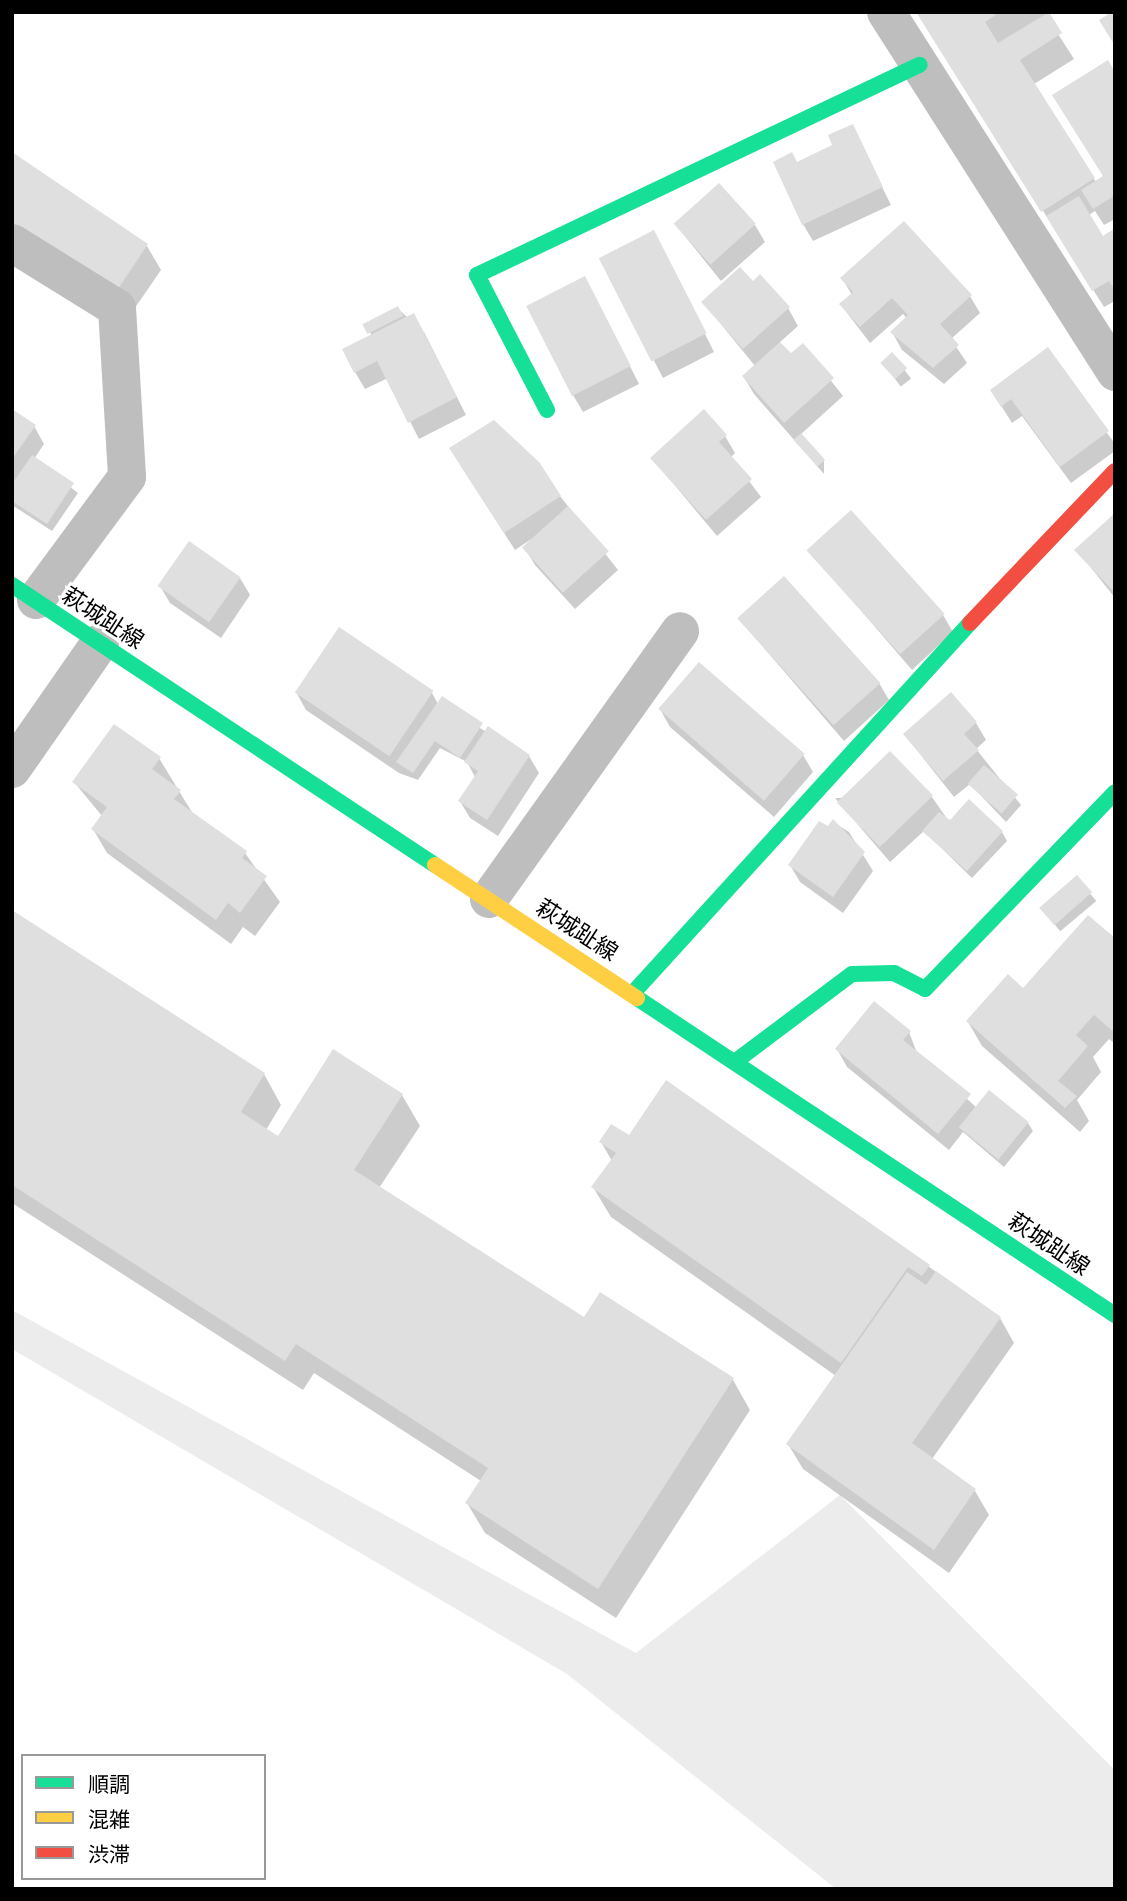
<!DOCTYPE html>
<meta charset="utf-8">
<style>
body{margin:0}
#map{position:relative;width:1127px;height:1901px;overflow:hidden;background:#fff;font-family:"DejaVu Sans","Noto Sans JP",sans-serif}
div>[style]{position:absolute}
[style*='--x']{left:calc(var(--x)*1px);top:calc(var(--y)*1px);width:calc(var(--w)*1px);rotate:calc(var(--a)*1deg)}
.green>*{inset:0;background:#ececec}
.shadow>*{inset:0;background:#0003;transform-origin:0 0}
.building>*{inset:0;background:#dfdfdf;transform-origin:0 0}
.street>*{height:38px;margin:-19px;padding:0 19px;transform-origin:19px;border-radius:19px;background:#bebebe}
.fast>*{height:16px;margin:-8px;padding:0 8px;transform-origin:8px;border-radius:8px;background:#16e098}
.slow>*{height:16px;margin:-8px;padding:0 8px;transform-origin:8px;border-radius:8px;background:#ffcf43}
.jam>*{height:16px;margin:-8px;padding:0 8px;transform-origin:8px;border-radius:8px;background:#f24e42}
span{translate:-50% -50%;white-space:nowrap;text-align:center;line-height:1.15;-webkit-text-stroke:6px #fff;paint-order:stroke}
.street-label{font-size:23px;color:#000}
.frame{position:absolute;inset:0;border:14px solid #000;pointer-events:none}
.legend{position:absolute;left:21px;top:1754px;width:245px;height:126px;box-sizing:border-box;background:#fff;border:2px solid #999;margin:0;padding:9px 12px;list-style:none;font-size:21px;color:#000}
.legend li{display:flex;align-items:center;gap:14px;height:35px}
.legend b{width:35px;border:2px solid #999}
</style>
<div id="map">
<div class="green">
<i style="clip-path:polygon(12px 1310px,636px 1653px,840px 1495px,1115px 1770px,1115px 1889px,836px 1889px,567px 1674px,12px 1349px)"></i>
</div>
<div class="shadow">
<i style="clip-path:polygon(917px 12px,1044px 12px,1074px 59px,1034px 84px,1096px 182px,1104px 177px,1115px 75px,1115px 219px,1104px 225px,1095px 211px,1089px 215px,1102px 238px,1115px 230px,1115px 301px,1104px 307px)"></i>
<i style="clip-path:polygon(852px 126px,891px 205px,813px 241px,803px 224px,797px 164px,835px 146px)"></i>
<i style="clip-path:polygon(676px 225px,755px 225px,765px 242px,721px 281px)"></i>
<i style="clip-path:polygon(12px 239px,147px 246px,161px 270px,128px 318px)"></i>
<i style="clip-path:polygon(663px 250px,714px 352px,663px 378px,601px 259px)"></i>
<i style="clip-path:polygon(842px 278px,970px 296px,980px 313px,951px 339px,967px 363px,944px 384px,902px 350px,892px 332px,907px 319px,903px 314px,870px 343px,841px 305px,852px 295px)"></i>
<i style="clip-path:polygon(753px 283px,788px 308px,798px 326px,779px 343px,791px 356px,803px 345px,843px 396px,800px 435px,824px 461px,824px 474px,754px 394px,744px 377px,755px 366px,703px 302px)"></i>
<i style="clip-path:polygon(594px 295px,639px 384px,583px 412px,573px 395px)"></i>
<i style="clip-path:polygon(397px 308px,424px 332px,466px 415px,419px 439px,388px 378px,365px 389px,355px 372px,372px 336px,365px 324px)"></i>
<i style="clip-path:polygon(1048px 350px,1115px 444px,1115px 451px,1071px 483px,1022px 416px,1012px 423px,992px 391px)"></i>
<i style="left:892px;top:354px;width:31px;height:13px;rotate:52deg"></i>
<i style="clip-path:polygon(12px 411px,34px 426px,44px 444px,34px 459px,78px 493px,52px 531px,12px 505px)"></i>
<i style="clip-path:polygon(725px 436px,735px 453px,731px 457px,761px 497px,717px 536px,652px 458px)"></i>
<i style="clip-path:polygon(461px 466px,560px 496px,618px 570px,575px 609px,535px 565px,525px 548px,533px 538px,515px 550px)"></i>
<i style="clip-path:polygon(1115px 516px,1115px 598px,1077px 550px)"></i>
<i style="clip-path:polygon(809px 550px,943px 615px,953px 632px,912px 670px)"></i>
<i style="clip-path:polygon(240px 578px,250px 595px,221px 638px,170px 603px,160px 586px)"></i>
<i style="clip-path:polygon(739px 619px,879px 683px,889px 700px,844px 741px)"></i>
<i style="clip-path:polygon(296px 692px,432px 693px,438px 704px,529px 756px,539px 773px,498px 836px,470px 818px,460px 801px,475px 777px,467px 762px,440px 748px,418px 780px,399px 773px,306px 710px)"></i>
<i style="clip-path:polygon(660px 709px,803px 755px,813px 772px,774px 817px,670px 727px)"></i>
<i style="clip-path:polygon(976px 723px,986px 740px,976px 749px,1021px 805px,1006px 822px,970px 784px,954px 797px,905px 735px)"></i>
<i style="clip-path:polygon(159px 758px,193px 814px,245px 853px,280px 902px,255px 936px,243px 927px,231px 944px,107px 853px,93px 829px,102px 816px,74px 782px)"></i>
<i style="clip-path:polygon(932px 797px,950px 823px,1002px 832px,1007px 841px,972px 878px,924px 831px,890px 862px,835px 798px)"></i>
<i style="clip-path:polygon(833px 822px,849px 832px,873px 871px,843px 913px,800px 882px,790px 865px)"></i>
<i style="left:1077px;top:878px;width:30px;height:47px;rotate:50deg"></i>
<i style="clip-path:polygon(12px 912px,264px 1074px,281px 1105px,266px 1130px,278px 1138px,334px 1052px,402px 1095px,420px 1126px,379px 1188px,585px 1320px,733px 1380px,750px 1410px,616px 1618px,485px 1533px,467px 1503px,481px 1481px,314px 1373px,303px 1390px,12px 1203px)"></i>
<i style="clip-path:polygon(1115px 940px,1115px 1044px,1109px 1039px,1093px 1057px,1101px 1072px,1077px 1100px,1089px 1121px,1080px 1132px,982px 1046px,968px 1022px)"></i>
<i style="clip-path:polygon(909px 1032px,917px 1053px,977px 1108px,1028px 1123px,1033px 1131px,1004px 1167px,963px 1132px,949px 1150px,847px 1067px,837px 1049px)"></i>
<i style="clip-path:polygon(629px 1137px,928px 1266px,1000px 1318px,1014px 1343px,932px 1459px,975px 1491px,989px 1515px,949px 1573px,803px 1469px,788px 1444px,836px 1376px,611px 1217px,593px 1187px,612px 1161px,601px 1142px)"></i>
</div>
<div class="building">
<i style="clip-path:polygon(916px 12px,1000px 12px,985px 22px,998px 43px,1049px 12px,1062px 33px,1020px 60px,1095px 178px,1041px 212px)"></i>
<i style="clip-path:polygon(1112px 12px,1115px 12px,1115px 46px,1099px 20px)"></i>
<i style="clip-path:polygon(1108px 60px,1115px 72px,1115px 195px,1093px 209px,1081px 190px,1103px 176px,1052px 95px)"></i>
<i style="clip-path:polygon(853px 124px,883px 187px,802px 225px,773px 162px,792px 152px,797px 162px,832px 145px,828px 135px)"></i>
<i style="clip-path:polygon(12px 152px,148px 244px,114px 295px,12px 225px)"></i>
<i style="left:719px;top:183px;width:55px;height:61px;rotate:48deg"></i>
<i style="clip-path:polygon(1079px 196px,1103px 236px,1115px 228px,1115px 291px,1109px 281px,1092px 291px,1046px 216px)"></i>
<i style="clip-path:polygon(904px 221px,972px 295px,940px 324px,959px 345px,933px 368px,890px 332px,908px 315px,892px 298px,860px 327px,839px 304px,853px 292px,840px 278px)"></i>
<i style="left:654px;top:230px;width:116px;height:62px;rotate:63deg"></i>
<i style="clip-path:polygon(740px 267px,753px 281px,760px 274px,790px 307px,743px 349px,701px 302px)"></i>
<i style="left:585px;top:276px;width:101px;height:66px;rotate:63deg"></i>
<i style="left:398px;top:306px;width:11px;height:40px;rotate:63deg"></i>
<i style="clip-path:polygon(414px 313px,457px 397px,408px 423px,377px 361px,354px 373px,342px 349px)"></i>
<i style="clip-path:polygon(780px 342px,791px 353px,803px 343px,834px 378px,784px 423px,742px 376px)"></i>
<i style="clip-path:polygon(1048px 347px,1109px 431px,1060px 467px,1011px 399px,1001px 407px,990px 390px)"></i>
<i style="left:892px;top:352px;width:22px;height:16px;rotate:47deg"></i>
<i style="clip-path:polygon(12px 409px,36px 425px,12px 459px)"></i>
<i style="clip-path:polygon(704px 409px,727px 435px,719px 442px,752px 479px,706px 520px,650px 458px)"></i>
<i style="clip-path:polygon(494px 420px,540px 463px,561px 496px,504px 533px,449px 448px)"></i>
<i style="left:801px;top:433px;width:36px;height:10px;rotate:48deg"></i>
<i style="clip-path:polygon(32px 455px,74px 483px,47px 524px,12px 501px,12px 484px)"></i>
<i style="left:568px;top:506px;width:61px;height:62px;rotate:48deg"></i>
<i style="left:851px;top:510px;width:140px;height:60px;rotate:48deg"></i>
<i style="clip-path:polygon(1115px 513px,1115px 593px,1074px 550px)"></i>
<i style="left:189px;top:541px;width:63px;height:55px;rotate:35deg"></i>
<i style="left:784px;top:576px;width:144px;height:63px;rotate:48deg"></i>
<i style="left:339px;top:627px;width:114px;height:79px;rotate:34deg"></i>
<i style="left:699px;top:662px;width:140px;height:62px;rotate:41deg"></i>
<i style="clip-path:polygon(951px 692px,977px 722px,964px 734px,979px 750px,943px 781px,903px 734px)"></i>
<i style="clip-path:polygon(442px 696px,483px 723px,460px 758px,435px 741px,413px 773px,396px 762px)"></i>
<i style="clip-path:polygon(114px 724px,161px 757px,152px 769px,181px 790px,174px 799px,247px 851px,242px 858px,267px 876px,240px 913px,228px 903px,216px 920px,91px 829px,107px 807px,72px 782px)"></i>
<i style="clip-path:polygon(488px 726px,530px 755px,487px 820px,458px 801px,478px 771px,464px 762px)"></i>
<i style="left:890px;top:751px;width:62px;height:74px;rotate:46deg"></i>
<i style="left:984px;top:765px;width:45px;height:25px;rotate:41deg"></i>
<i style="clip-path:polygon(969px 799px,1003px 831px,967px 871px,922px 831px,939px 812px,950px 820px)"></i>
<i style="clip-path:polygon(833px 819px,865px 852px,833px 897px,788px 865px,819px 821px,828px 826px)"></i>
<i style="left:1077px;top:875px;width:23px;height:50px;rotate:49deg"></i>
<i style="clip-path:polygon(12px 910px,265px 1073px,241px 1112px,278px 1136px,333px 1049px,403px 1094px,354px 1170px,584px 1317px,600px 1292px,734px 1378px,598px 1589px,465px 1503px,488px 1468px,296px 1344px,285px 1361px,12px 1185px)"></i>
<i style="clip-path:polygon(1088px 915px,1115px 938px,1115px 1033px,1094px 1015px,1076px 1035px,1088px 1046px,1058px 1081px,1077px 1096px,1065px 1108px,966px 1021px,1008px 974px,1023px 988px)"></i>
<i style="clip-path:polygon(874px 1001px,911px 1031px,903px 1040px,971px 1094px,938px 1134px,835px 1049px)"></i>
<i style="clip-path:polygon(666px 1080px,930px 1265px,922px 1276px,908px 1267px,841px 1363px,591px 1187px,616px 1153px,599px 1142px,611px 1124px,629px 1135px)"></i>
<i style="left:989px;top:1090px;width:51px;height:48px;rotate:39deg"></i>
<i style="clip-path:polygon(936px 1271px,1001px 1317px,912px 1443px,976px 1489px,934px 1550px,786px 1444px,907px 1272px,926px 1285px)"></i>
</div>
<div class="street">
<i style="--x:886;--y:12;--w:427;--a:57.5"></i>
<i style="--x:12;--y:243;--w:123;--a:31.8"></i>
<i style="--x:117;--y:308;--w:169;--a:86.6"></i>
<i style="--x:127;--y:477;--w:153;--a:126.5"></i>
<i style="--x:12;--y:769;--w:154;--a:-55.1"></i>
<i style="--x:489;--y:899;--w:329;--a:-54.5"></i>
</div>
<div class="fast">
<i style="--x:547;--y:410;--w:152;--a:-117.4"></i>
<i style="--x:477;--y:275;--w:490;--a:-25.4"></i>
<i style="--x:12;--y:585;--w:507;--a:33.5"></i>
<i style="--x:632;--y:994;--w:502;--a:-47.66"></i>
<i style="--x:637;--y:998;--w:574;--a:33.55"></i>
<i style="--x:736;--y:1061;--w:145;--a:-36.9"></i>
<i style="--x:852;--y:974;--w:42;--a:-1.4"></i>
<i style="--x:894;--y:973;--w:35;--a:27"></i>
<i style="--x:925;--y:989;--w:274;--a:-46"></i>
</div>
<div class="slow">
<i style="--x:435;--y:865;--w:242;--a:33.4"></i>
</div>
<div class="jam">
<i style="--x:970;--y:623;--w:210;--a:-46.4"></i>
</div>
<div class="street-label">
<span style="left:103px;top:618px;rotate:33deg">萩城趾線</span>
<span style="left:577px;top:930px;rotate:33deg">萩城趾線</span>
<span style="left:1049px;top:1244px;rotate:34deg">萩城趾線</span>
</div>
<div class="frame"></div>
<ul class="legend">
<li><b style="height:9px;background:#16e098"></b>順調</li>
<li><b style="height:9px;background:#ffcf43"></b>混雑</li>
<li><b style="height:9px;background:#f24e42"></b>渋滞</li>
</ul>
</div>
